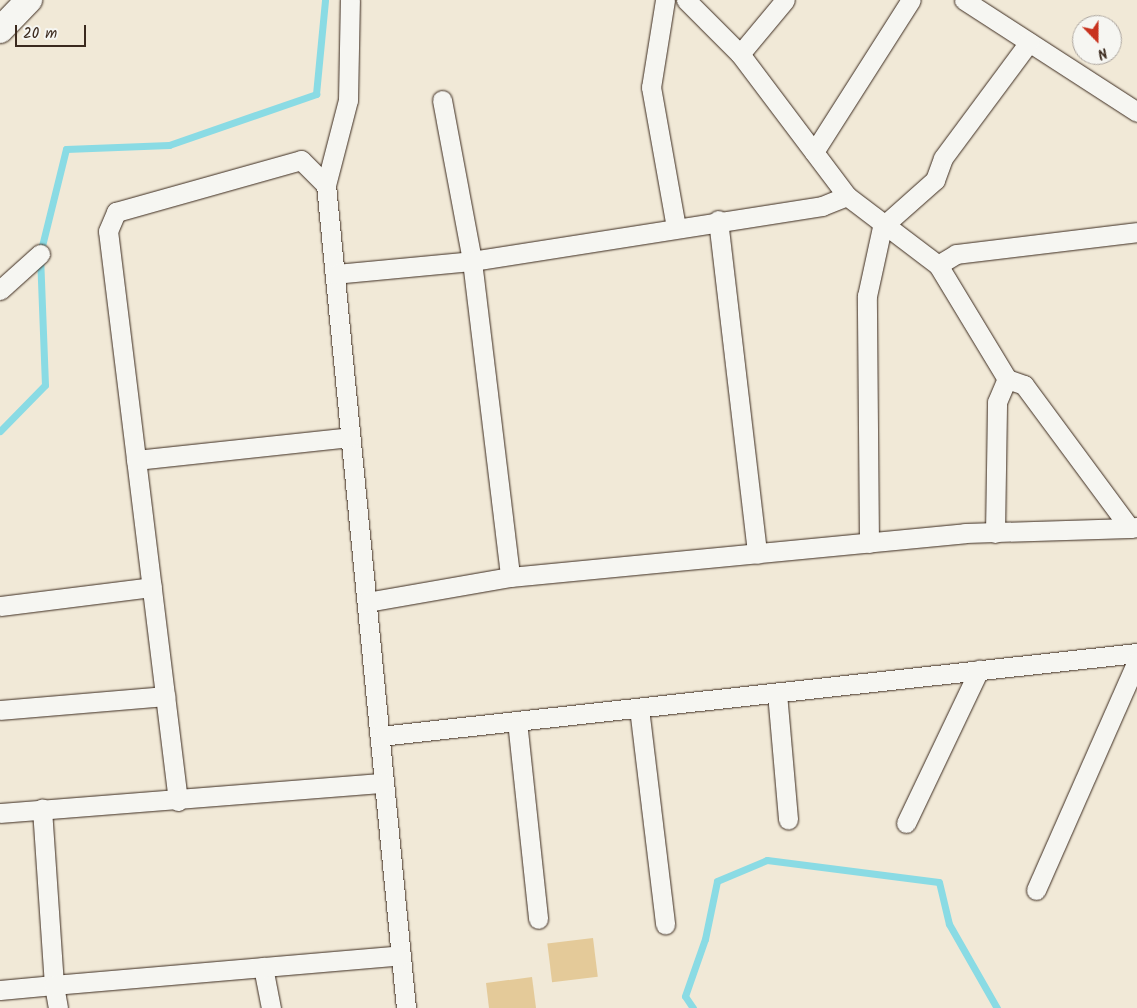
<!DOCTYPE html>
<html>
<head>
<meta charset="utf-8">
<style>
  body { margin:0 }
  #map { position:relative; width:1137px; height:1008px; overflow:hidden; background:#f1e9d7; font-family:Kalam,sans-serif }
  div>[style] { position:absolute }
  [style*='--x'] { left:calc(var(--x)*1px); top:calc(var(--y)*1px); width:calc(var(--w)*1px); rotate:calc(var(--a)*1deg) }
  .stream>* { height:7px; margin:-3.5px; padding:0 3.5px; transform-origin:3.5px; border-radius:3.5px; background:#8adbe4 }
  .building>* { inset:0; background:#e4ca99; transform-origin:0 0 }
  .roads { filter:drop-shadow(0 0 1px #3b2a1e) drop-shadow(0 0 1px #3b2a1e) }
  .street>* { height:19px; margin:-9.5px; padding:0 9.5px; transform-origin:9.5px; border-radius:9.5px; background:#f6f6f2 }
  .secondary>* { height:26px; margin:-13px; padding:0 13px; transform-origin:13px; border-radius:13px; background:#f6f6f2 }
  span { translate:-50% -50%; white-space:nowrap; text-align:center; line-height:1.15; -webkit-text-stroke:5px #f6f6f2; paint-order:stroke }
  .north { position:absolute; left:1072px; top:15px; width:50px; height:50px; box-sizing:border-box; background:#f6f6f2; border:1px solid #aba49d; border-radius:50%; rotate:158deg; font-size:14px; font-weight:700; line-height:20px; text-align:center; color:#3b2a1e }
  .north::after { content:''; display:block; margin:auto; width:18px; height:22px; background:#c8321e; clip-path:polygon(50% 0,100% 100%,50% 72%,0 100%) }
  .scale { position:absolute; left:15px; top:25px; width:71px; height:22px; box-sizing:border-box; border:2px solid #3b2a1e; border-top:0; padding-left:6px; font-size:15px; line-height:18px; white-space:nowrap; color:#3b2a1e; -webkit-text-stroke:4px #f6f6f2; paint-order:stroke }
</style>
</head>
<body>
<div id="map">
  <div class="stream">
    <i style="--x:0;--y:431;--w:64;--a:-45.6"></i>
    <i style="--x:45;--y:385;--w:131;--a:-92.2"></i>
    <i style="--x:40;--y:254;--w:108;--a:-76.1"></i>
    <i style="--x:66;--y:149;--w:103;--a:-2.2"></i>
    <i style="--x:169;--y:145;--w:156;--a:-19.1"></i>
    <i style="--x:316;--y:94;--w:94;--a:-84.5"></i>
    <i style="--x:693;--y:1008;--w:14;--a:-124"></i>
    <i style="--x:685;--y:996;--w:60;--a:-70.7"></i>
    <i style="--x:705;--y:939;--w:59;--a:-78.3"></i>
    <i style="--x:717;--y:881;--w:54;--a:-22.8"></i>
    <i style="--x:767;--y:860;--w:173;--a:7.3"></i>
    <i style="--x:939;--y:882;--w:43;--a:76.6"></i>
    <i style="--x:949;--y:924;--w:97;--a:60.3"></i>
  </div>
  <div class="building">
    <i style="left:593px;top:938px;width:39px;height:46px;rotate:83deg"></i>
    <i style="clip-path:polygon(532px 977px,536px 1008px,489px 1008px,486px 983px)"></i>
  </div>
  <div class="roads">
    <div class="street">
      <i style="--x:665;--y:0;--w:88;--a:99.1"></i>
      <i style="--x:651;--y:87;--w:142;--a:79.9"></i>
      <i style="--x:686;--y:0;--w:76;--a:45"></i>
      <i style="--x:740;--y:54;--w:178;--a:53"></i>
      <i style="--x:847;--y:196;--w:114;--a:37.2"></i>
      <i style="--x:938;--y:265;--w:133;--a:58.8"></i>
      <i style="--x:1007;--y:379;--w:18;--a:19"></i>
      <i style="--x:1024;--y:385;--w:178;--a:53.5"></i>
      <i style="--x:1130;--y:528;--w:7;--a:-8"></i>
      <i style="--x:964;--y:0;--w:206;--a:32.9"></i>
      <i style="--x:740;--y:54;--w:70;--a:-50.2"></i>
      <i style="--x:442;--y:100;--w:164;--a:79.4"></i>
      <i style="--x:472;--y:261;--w:318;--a:83.1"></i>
      <i style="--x:814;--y:152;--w:180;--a:-57.5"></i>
      <i style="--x:326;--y:185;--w:827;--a:84.45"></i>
      <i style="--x:718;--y:220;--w:336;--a:83.3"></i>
      <i style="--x:938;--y:265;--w:21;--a:-31"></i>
      <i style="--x:956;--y:254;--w:182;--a:-6.9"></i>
      <i style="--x:335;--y:274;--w:138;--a:-5.4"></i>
      <i style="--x:472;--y:261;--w:354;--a:-8.9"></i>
      <i style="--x:822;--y:206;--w:27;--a:-22"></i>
      <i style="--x:0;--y:290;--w:54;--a:-42"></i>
      <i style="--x:136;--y:460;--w:215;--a:-6.1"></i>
      <i style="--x:995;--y:533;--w:131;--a:-89.1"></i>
      <i style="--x:997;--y:402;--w:25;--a:-67"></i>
      <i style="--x:869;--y:543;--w:247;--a:-90.5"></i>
      <i style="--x:867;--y:296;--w:71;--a:-77.7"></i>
      <i style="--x:882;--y:227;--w:71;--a:-41.6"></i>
      <i style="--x:935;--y:180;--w:23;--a:-70"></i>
      <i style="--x:943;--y:158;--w:144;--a:-53.4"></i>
      <i style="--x:367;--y:602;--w:145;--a:-9.9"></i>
      <i style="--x:510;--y:577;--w:457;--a:-5.5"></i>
      <i style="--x:965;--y:533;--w:165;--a:-1.7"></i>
      <i style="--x:0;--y:606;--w:153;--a:-7.1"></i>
      <i style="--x:777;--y:693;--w:127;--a:85"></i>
      <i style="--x:639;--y:708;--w:218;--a:83.1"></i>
      <i style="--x:0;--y:710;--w:166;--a:-4.8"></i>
      <i style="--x:517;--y:721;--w:199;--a:83.9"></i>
      <i style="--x:380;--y:736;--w:762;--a:-6.26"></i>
      <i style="--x:178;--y:801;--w:574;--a:-97"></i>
      <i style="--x:108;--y:231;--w:21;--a:-67"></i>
      <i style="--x:116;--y:212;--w:192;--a:-15.7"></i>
      <i style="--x:301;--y:160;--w:35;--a:45"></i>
      <i style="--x:326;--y:185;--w:88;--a:-75.5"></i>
      <i style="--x:348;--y:100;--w:100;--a:-88.9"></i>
      <i style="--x:0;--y:813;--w:385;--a:-4.5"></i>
      <i style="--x:906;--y:823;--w:170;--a:-64.5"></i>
      <i style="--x:1036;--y:890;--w:250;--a:-66.2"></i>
      <i style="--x:263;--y:967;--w:42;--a:79"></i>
      <i style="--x:0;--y:990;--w:54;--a:-5.3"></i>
      <i style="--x:54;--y:985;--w:177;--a:-93.9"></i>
      <i style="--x:58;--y:1008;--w:23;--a:-100"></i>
      <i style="--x:54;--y:985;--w:348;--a:-4.9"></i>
    </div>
    <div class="secondary">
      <i style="--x:0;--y:30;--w:42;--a:-46"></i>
    </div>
  </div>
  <div class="north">N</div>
  <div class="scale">20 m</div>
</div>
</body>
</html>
